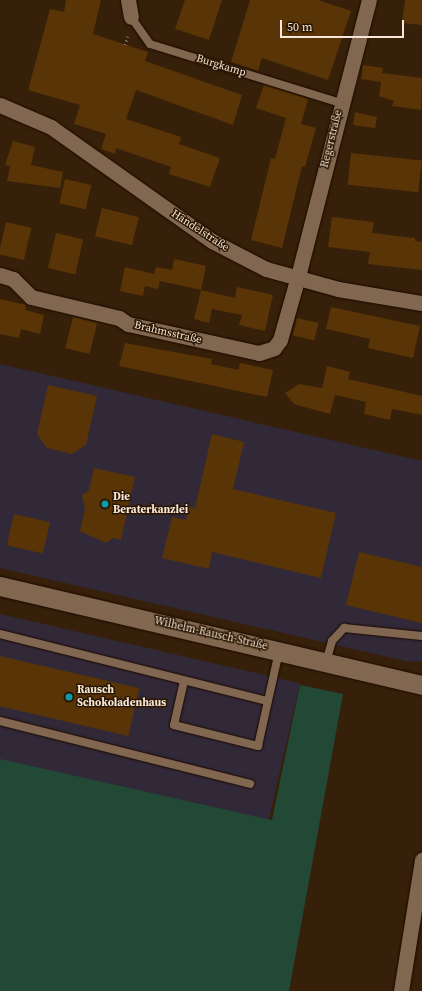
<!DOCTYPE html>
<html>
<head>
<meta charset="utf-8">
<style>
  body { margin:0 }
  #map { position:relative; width:422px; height:991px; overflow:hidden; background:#362009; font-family:"Source Serif 4",serif }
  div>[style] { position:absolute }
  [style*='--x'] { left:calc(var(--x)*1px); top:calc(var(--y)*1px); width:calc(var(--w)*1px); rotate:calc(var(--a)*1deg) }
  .commercial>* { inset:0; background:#322938; transform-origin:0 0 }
  .green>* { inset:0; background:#224836 }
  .building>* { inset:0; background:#593406; transform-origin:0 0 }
  .path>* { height:2.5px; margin-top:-1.25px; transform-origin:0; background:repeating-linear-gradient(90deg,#7d6a57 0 1px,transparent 0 4px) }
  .roads { filter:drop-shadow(0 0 1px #1c0900) drop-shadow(0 0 1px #1c0900) }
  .service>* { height:8px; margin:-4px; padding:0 4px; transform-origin:4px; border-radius:4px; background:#81674f }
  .minor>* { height:15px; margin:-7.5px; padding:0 7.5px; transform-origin:7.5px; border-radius:7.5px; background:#81674f }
  .tertiary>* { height:19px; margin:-9.5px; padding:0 9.5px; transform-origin:9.5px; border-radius:9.5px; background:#81674f }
  .dots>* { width:11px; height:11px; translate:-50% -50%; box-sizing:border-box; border:2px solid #2b1701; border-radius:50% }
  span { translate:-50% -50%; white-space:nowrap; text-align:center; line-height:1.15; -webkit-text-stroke:3px #2b1701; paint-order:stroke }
  .street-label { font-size:11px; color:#f6e7da }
  .poi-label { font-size:11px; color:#f6e7da; font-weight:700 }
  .left { translate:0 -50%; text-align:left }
  .scale { position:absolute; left:280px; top:20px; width:124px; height:18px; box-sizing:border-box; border:2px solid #f6e7da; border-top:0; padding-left:5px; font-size:12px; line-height:14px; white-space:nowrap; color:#f6e7da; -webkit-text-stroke:3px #2b1701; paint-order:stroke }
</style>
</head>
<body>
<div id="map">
  <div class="commercial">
    <i style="clip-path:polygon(0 364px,422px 461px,422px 661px,410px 662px,0 568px)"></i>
    <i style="left:0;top:614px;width:308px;height:145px;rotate:13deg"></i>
  </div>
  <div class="green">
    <i style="clip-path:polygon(300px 685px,343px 694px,289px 991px,0 991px,0 759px,272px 820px)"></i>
  </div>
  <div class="building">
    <i style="clip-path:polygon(66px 0,101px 0,93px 34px,148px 52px,145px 61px,242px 95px,233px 125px,136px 90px,126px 119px,181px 137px,179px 144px,220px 158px,210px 187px,169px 174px,171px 167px,116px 148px,115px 154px,101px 149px,106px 134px,74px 124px,80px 105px,28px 90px,50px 9px,64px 12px)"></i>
    <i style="clip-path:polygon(185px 0,222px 0,209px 40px,175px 29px)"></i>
    <i style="clip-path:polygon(250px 0,318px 0,351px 11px,328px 80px,262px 58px,258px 71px,231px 62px)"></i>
    <i style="clip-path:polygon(405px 0,422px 0,422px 25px,402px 23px)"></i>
    <i style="clip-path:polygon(363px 65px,383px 68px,382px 73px,422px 78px,421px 110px,392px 106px,394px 101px,379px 96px,381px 82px,361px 79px)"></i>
    <i style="clip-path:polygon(264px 85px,308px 99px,301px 124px,316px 128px,305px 167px,302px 166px,282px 248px,251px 240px,271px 158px,275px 159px,286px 118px,256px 108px)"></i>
    <i style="clip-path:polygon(355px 112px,377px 117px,375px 128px,353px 125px)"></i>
    <i style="clip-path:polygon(13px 141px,35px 147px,31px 165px,63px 172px,60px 188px,7px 181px,10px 166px,5px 165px)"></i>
    <i style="left:351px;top:153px;width:71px;height:32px;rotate:6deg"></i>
    <i style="left:65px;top:179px;width:27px;height:25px;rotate:13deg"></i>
    <i style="left:102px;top:208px;width:38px;height:29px;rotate:14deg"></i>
    <i style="clip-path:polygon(332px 217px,374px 222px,372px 233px,415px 238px,415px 241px,422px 242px,422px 270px,368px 264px,370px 252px,328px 247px)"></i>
    <i style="left:6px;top:222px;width:26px;height:33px;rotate:13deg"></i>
    <i style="left:56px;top:233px;width:28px;height:36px;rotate:13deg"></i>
    <i style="clip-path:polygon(174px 259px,206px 266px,201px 290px,160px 281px,158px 289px,145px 286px,143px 296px,120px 291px,125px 267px,154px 274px,156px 267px,172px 270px)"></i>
    <i style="clip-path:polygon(237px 287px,273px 295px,265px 331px,239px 325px,242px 315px,212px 309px,209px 323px,194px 319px,201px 290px,235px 298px)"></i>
    <i style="clip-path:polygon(0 299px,26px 305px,25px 310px,44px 315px,40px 334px,21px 329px,19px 338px,0 334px)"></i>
    <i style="clip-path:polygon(331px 307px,420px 326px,413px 358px,368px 348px,370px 339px,326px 329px)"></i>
    <i style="left:73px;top:317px;width:25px;height:32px;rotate:14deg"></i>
    <i style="left:297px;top:318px;width:22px;height:18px;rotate:13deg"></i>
    <i style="clip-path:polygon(125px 343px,212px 359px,211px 364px,238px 370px,240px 363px,273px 370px,267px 397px,119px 366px)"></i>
    <i style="clip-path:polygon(327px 366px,350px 372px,348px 379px,422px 396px,422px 415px,392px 409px,390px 420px,364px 414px,366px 402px,335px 395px,330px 414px,294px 404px,285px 393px,299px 384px,322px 388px)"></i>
    <i style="clip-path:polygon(48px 385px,97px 396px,86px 445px,72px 454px,47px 448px,37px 434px)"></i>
    <i style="clip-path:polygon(212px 434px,244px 442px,233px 489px,336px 513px,321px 578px,212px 552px,209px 569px,162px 558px,172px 517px,186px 520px,189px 507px,195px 508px)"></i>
    <i style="clip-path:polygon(94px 468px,135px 477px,121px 540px,113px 538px,106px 543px,80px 531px,85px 510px,82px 495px,89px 490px)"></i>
    <i style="left:14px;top:514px;width:37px;height:32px;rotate:13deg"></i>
    <i style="clip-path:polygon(359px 552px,422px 567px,422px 623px,346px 605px)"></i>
    <i style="left:0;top:656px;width:143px;height:49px;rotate:13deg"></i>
  </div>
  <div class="path">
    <i style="--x:125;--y:45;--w:11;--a:-75"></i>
  </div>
  <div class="roads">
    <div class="service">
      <i style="--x:131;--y:17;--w:33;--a:55"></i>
      <i style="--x:150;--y:44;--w:200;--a:17.2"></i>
      <i style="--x:0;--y:634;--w:275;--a:14.1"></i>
      <i style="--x:326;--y:662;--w:22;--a:-74"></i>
      <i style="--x:332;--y:641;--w:18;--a:-47"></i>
      <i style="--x:344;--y:628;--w:78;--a:5.9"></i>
      <i style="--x:184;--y:681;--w:45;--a:102.8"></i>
      <i style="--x:174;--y:725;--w:87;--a:14"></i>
      <i style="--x:258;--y:746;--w:97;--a:-77.5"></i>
      <i style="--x:0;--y:721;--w:258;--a:14.1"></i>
    </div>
    <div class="minor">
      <i style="--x:128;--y:0;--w:17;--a:80"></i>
      <i style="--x:0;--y:105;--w:56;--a:23.3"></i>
      <i style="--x:51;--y:127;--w:197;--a:35.3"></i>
      <i style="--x:212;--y:241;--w:61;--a:27.4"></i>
      <i style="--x:266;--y:269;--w:75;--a:15.5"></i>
      <i style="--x:338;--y:289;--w:85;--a:9.5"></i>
      <i style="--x:0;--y:275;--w:14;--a:17"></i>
      <i style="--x:13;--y:279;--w:25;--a:45"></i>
      <i style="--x:31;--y:297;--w:90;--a:13.4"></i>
      <i style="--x:119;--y:318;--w:11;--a:34"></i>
      <i style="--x:128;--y:324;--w:134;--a:12.5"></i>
      <i style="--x:259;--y:353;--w:16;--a:-18"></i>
      <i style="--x:274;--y:348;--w:10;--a:-53"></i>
      <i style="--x:280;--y:340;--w:62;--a:-74.2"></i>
      <i style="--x:297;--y:280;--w:289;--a:-75.6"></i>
      <i style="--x:401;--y:991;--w:133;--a:-80.9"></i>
    </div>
    <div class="tertiary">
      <i style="--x:0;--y:586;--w:433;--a:13.2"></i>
    </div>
  </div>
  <div class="dots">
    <i style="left:105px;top:504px;background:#0f9aa8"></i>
    <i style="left:69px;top:697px;background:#0f9aa8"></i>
  </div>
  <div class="street-label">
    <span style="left:221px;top:66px;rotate:17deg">Burgkamp</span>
    <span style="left:332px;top:139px;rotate:-76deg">Regerstraße</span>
    <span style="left:200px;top:231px;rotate:33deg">Händelstraße</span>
    <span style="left:168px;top:333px;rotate:13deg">Brahmsstraße</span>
    <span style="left:211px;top:634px;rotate:13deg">Wilhelm-Rausch-Straße</span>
  </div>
  <div class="poi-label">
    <span class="left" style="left:113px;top:504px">Die<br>Beraterkanzlei</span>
    <span class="left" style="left:77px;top:697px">Rausch<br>Schokoladenhaus</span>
  </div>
  <div class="scale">50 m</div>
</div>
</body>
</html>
